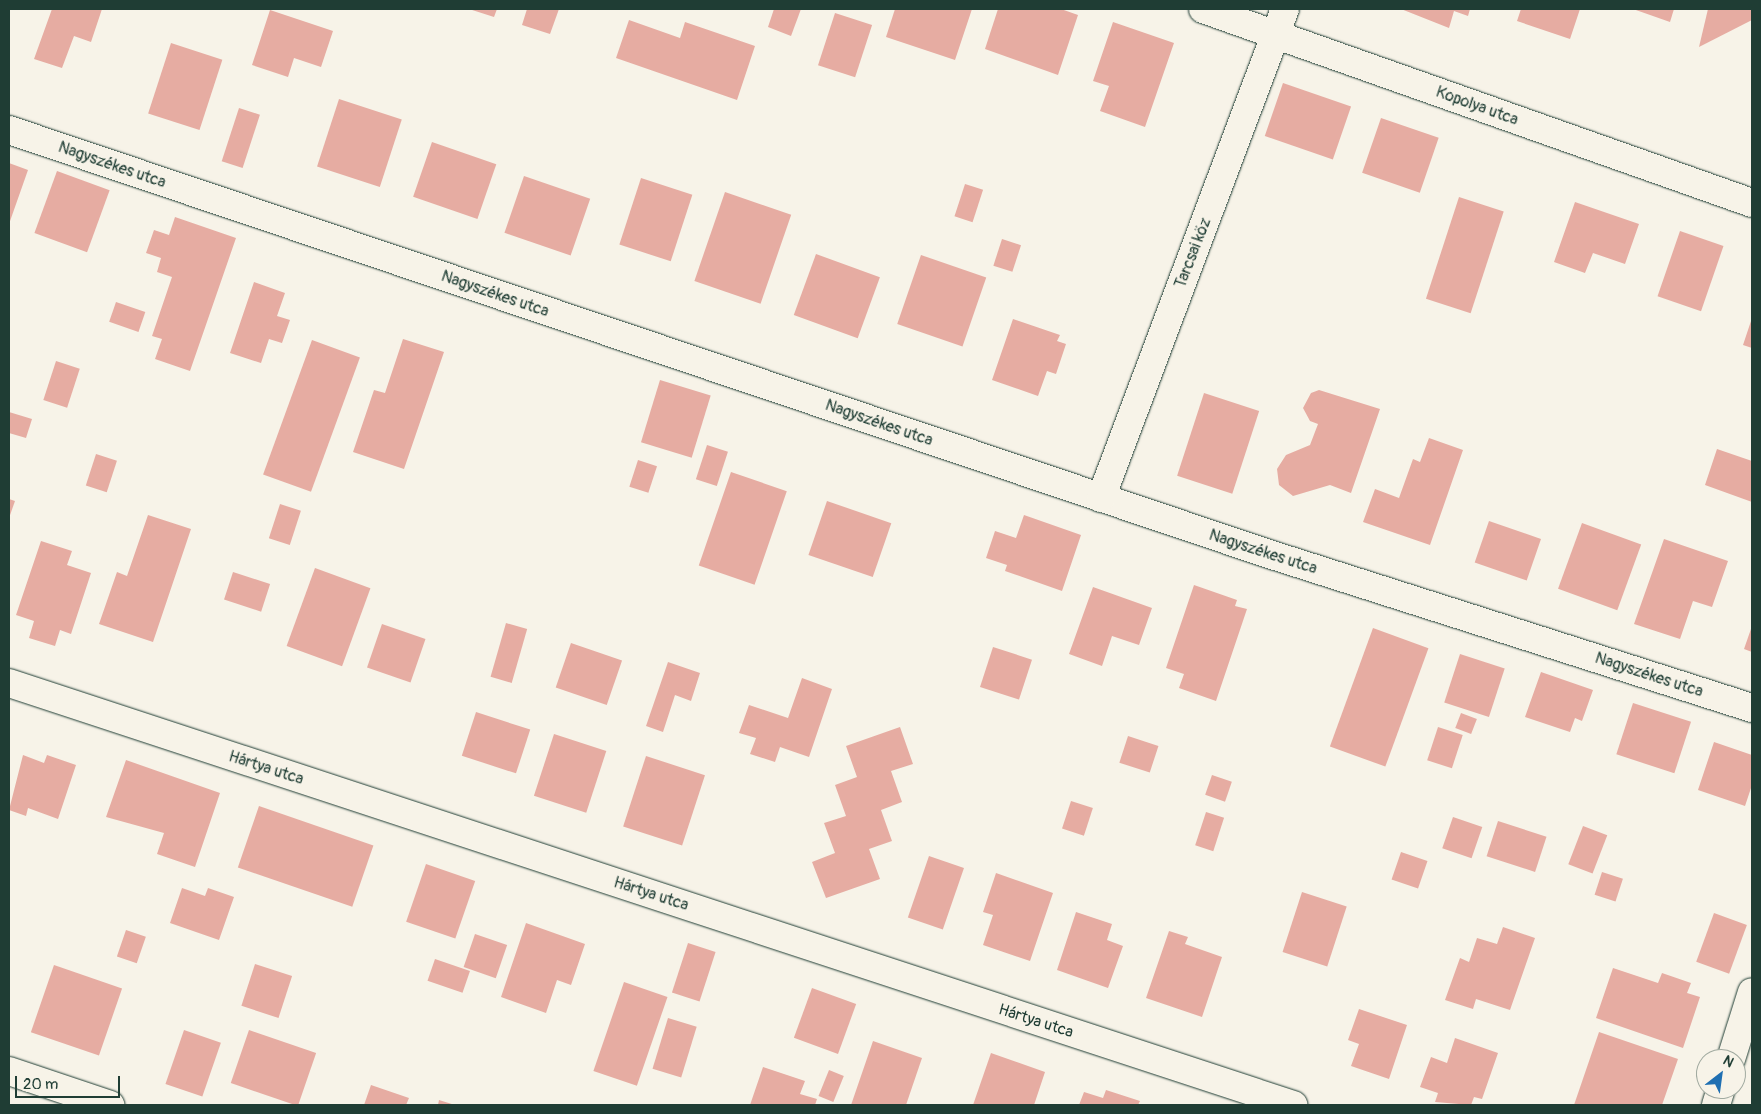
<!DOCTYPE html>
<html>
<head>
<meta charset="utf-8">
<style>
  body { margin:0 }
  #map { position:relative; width:1761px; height:1114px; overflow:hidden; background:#f7f3e8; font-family:Pangolin,sans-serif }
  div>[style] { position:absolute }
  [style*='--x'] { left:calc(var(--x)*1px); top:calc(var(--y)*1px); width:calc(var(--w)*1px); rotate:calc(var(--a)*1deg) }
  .building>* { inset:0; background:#e6aca2; transform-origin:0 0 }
  .roads { filter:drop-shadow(0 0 1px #1f3d34) drop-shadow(0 0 1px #1f3d34) }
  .minor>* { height:28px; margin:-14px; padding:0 14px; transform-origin:14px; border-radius:14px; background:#f7f3e8 }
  span { translate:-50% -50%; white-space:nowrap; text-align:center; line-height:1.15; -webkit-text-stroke:4.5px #f7f3e8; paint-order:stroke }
  .street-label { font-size:16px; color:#1f3d34 }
  .frame { position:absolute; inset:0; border:10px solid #1f3d34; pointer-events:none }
  .north { position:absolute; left:1696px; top:1049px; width:50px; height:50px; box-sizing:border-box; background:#f7f3e8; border:1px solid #a1aaa0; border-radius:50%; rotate:30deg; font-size:14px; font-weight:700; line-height:20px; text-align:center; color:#1f3d34 }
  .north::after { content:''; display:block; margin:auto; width:18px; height:22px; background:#1f6fb2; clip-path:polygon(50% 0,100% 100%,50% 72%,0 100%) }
  .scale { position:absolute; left:15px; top:1076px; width:105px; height:22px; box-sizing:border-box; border:2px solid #1f3d34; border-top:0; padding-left:6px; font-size:15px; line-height:18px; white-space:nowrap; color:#1f3d34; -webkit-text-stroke:4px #f7f3e8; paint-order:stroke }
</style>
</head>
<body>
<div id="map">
  <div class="building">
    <i style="clip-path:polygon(52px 9px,102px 9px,91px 42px,74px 36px,62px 68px,34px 59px)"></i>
    <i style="clip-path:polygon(469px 9px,497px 9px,494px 17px)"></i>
    <i style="clip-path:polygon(527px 9px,559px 9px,550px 34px,522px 25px)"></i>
    <i style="clip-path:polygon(774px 9px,801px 9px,791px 36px,768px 27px)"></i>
    <i style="clip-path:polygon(895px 9px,972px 9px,955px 60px,886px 37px)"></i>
    <i style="clip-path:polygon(998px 9px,1061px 9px,1078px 15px,1058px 75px,985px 49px)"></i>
    <i style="clip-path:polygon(1401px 9px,1470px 9px,1468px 16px,1454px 11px,1449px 28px)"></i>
    <i style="clip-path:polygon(1521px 9px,1580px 9px,1570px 39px,1517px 21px)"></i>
    <i style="clip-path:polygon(1633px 9px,1674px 9px,1670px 22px)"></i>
    <i style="clip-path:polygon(1708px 9px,1752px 9px,1752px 20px,1699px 47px)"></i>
    <i style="clip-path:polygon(270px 10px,333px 31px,321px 67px,294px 58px,288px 77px,252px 65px)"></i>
    <i style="left:835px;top:13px;width:39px;height:55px;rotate:18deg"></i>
    <i style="clip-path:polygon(629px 20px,680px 38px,685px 22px,755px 46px,737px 100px,616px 58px)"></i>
    <i style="clip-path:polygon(1113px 22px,1174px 43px,1145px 127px,1100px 111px,1109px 86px,1093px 81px)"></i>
    <i style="left:171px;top:43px;width:54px;height:74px;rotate:18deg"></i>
    <i style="left:1283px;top:83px;width:72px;height:56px;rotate:19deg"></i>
    <i style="left:339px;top:99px;width:66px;height:71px;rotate:18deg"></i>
    <i style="left:239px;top:108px;width:22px;height:56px;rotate:18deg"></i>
    <i style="left:1381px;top:118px;width:61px;height:58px;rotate:19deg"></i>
    <i style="left:432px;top:142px;width:68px;height:58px;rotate:19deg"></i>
    <i style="clip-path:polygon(9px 163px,28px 170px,9px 224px)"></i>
    <i style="left:57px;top:171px;width:56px;height:66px;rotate:20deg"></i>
    <i style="left:524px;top:176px;width:70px;height:60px;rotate:19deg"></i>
    <i style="left:641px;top:178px;width:54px;height:70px;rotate:18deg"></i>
    <i style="left:965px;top:184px;width:19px;height:34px;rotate:18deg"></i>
    <i style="left:725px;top:192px;width:70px;height:94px;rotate:19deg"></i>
    <i style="left:1459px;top:197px;width:47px;height:107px;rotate:18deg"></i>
    <i style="clip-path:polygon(1575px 202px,1639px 224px,1625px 264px,1593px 253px,1585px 273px,1554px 262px)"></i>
    <i style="clip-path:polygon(175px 217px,236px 238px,190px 371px,155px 359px,162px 339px,152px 336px,172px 277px,157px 272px,161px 258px,146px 253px,154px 230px,169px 235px)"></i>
    <i style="left:1680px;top:231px;width:46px;height:69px;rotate:19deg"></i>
    <i style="left:1002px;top:239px;width:20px;height:28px;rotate:18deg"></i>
    <i style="left:816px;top:254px;width:68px;height:65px;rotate:20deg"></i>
    <i style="left:921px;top:255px;width:69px;height:73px;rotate:19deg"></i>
    <i style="clip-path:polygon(254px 282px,285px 293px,277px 316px,290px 320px,282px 343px,269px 339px,261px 363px,230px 353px)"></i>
    <i style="left:116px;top:302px;width:31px;height:21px;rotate:19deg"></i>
    <i style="clip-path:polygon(1752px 318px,1752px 348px,1743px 345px)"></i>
    <i style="clip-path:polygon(1013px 319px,1060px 335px,1057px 341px,1066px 344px,1056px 374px,1047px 371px,1038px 396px,992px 380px)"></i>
    <i style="clip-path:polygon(403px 339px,444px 352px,404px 469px,353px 452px,374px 390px,385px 393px)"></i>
    <i style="left:312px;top:340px;width:51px;height:143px;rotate:20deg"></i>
    <i style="left:56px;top:361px;width:25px;height:41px;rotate:18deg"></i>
    <i style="left:660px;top:380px;width:53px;height:65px;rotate:17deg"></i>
    <i style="clip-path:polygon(1319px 390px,1380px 409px,1351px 493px,1330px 485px,1293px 496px,1279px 485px,1277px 469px,1286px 455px,1310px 445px,1318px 424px,1310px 421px,1303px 408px,1311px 393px)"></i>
    <i style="left:1204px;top:393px;width:58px;height:87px;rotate:18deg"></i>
    <i style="clip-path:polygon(9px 412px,32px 419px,26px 438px,9px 433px)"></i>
    <i style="clip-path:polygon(1429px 438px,1463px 450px,1430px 545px,1363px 522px,1375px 489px,1399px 498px,1413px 459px,1420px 462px)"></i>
    <i style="left:707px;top:445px;width:22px;height:36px;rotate:18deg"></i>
    <i style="clip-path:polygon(1717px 449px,1752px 461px,1752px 502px,1705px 485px)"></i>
    <i style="left:96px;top:454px;width:22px;height:33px;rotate:18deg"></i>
    <i style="left:638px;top:460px;width:20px;height:28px;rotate:18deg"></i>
    <i style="left:731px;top:472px;width:59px;height:99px;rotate:19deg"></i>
    <i style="clip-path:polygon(9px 499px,15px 501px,9px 518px)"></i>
    <i style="left:827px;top:501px;width:68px;height:57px;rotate:19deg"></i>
    <i style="left:280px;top:504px;width:22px;height:36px;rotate:18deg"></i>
    <i style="clip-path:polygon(148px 515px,191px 529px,153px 642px,99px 624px,117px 572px,127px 576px)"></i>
    <i style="clip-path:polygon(1024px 515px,1081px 535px,1062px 591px,1005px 571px,1007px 565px,986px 558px,995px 531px,1016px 538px)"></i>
    <i style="left:1489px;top:521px;width:55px;height:44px;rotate:19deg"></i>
    <i style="left:1582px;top:523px;width:63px;height:70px;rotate:20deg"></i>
    <i style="clip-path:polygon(1664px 539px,1728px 561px,1712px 607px,1693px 601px,1680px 639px,1634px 624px)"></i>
    <i style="clip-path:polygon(41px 541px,72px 551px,67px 565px,91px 573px,71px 634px,60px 630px,55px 646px,29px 638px,34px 621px,16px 615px)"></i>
    <i style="left:315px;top:568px;width:59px;height:83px;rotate:20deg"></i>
    <i style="left:233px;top:572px;width:39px;height:29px;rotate:18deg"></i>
    <i style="clip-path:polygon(1194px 585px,1237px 600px,1235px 606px,1247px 609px,1216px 701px,1179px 688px,1184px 674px,1166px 668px)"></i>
    <i style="clip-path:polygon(1093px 587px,1152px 608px,1139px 645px,1112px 636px,1102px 666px,1069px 654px)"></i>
    <i style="left:506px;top:623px;width:22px;height:56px;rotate:16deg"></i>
    <i style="left:382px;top:624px;width:46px;height:46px;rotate:19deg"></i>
    <i style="clip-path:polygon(1752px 626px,1752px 652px,1744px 649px)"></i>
    <i style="left:1373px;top:628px;width:59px;height:126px;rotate:20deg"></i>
    <i style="left:571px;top:643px;width:54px;height:47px;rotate:19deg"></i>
    <i style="left:993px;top:647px;width:41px;height:42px;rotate:18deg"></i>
    <i style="left:1460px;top:654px;width:47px;height:51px;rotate:18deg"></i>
    <i style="clip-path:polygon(668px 662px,700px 673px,691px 701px,675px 695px,663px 732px,646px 726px)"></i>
    <i style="clip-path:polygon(1541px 672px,1593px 690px,1582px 721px,1575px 718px,1570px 732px,1525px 717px)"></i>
    <i style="clip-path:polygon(802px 678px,832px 689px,809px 757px,780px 747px,775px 762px,750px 754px,756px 738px,739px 733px,749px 705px,788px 718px)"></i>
    <i style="left:1633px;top:703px;width:61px;height:54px;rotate:18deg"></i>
    <i style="left:476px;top:712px;width:57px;height:46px;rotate:18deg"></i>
    <i style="left:1461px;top:713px;width:17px;height:16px;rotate:21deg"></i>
    <i style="clip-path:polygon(900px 727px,913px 764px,891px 771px,902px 802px,881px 810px,892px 841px,869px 849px,880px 879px,826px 898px,812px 862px,835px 853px,824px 823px,846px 816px,835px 785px,857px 777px,846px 746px)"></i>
    <i style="left:1438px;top:727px;width:26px;height:35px;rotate:18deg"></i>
    <i style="left:554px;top:734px;width:55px;height:65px;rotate:18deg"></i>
    <i style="left:1128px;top:736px;width:32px;height:28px;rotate:18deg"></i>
    <i style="clip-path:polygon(1714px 742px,1752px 755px,1752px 785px,1745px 806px,1698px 790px)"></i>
    <i style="clip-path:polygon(23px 755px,44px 763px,47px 755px,76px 765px,58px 819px,28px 808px,26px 816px,9px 810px)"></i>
    <i style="left:646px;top:756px;width:62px;height:74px;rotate:18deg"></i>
    <i style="clip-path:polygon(126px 760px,220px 793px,195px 867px,157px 854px,164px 833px,106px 817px)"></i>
    <i style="left:1212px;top:775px;width:21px;height:21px;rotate:19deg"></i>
    <i style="left:1071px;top:801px;width:23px;height:29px;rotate:18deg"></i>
    <i style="left:259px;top:806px;width:121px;height:65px;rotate:19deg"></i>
    <i style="left:1206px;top:812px;width:19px;height:35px;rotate:18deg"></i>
    <i style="left:1453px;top:817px;width:31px;height:33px;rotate:19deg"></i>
    <i style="left:1498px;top:821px;width:51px;height:37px;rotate:18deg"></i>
    <i style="left:1583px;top:826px;width:26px;height:41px;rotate:21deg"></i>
    <i style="left:1401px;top:852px;width:28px;height:29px;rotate:19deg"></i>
    <i style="left:929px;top:856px;width:37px;height:65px;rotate:19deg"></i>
    <i style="left:426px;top:864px;width:52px;height:61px;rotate:19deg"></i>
    <i style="left:1602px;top:872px;width:22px;height:24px;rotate:18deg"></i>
    <i style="clip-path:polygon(996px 873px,1053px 893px,1030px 961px,983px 945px,993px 915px,983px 912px)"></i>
    <i style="clip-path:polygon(182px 888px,205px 896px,208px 888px,234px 897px,219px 940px,170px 923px)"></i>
    <i style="left:1302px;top:892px;width:47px;height:63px;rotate:18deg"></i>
    <i style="clip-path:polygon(1076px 912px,1112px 924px,1107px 940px,1123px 946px,1108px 988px,1057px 970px)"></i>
    <i style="left:1714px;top:913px;width:35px;height:52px;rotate:20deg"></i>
    <i style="clip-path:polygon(526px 923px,585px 944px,571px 985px,557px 980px,546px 1013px,501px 997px)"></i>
    <i style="clip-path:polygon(1503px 927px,1535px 938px,1510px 1010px,1476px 999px,1473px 1009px,1445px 1000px,1460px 958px,1469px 962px,1477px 938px,1497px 944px)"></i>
    <i style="left:126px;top:930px;width:21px;height:28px;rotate:19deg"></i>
    <i style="clip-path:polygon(1169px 931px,1188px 937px,1185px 944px,1222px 957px,1202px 1017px,1146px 998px)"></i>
    <i style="left:475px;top:934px;width:34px;height:35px;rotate:19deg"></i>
    <i style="left:688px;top:943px;width:29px;height:52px;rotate:18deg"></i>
    <i style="left:435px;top:959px;width:37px;height:23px;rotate:19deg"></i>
    <i style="left:255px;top:964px;width:39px;height:44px;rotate:18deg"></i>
    <i style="left:54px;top:965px;width:72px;height:71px;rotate:19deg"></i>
    <i style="clip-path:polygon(1613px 968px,1658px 983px,1662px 973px,1691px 983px,1687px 993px,1700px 997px,1683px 1048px,1596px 1018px)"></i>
    <i style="left:624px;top:982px;width:46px;height:94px;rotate:19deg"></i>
    <i style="left:812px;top:988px;width:47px;height:53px;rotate:20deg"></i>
    <i style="clip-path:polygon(1359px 1009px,1407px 1025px,1389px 1079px,1351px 1066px,1359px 1044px,1348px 1040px)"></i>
    <i style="left:668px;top:1018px;width:30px;height:53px;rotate:17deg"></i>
    <i style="left:184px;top:1030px;width:39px;height:57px;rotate:19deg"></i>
    <i style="left:249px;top:1030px;width:71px;height:56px;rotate:19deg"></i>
    <i style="clip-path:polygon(1599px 1032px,1678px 1059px,1662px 1105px,1574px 1105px)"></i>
    <i style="clip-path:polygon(1455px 1038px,1498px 1053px,1482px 1099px,1474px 1097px,1471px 1105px,1435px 1102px,1438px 1093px,1420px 1087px,1431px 1057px,1447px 1063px)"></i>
    <i style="clip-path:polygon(873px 1041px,922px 1058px,906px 1105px,851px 1105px)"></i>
    <i style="clip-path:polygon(991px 1053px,1045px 1072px,1034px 1105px,973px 1105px)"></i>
    <i style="clip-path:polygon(763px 1067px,805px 1081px,800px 1094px,817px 1099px,815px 1105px,750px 1105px)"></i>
    <i style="left:829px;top:1070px;width:16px;height:28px;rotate:22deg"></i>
    <i style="clip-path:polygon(371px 1085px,409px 1098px,406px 1105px,364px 1105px)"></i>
    <i style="clip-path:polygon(1106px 1090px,1140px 1101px,1138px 1105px,1079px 1105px,1084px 1092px,1103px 1098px)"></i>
    <i style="clip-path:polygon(439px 1100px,455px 1105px,438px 1105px)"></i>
  </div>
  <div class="roads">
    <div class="minor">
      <i style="--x:1203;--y:9;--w:582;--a:19.46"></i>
      <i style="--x:9;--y:130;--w:1333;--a:18.6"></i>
      <i style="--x:1272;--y:555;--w:504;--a:17.68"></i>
      <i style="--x:1101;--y:498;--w:522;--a:-69.38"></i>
      <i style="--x:9;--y:683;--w:1352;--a:18.19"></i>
      <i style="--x:1731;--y:1059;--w:70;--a:-72.6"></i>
      <i style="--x:9;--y:1071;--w:107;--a:18.6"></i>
      <i style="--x:1716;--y:1105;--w:17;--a:-73"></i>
    </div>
  </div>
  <div class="street-label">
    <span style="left:1477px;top:106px;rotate:20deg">Kopolya utca</span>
    <span style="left:112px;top:165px;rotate:19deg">Nagyszékes utca</span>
    <span style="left:1193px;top:253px;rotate:-69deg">Tarcsai köz</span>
    <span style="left:495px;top:294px;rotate:19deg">Nagyszékes utca</span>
    <span style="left:879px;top:423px;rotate:19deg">Nagyszékes utca</span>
    <span style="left:1263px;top:552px;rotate:18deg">Nagyszékes utca</span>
    <span style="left:1649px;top:675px;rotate:18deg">Nagyszékes utca</span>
    <span style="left:266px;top:768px;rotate:18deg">Hártya utca</span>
    <span style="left:651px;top:894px;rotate:18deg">Hártya utca</span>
    <span style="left:1036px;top:1021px;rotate:18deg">Hártya utca</span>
  </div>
  <div class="frame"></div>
  <div class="north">N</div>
  <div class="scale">20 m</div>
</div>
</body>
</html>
